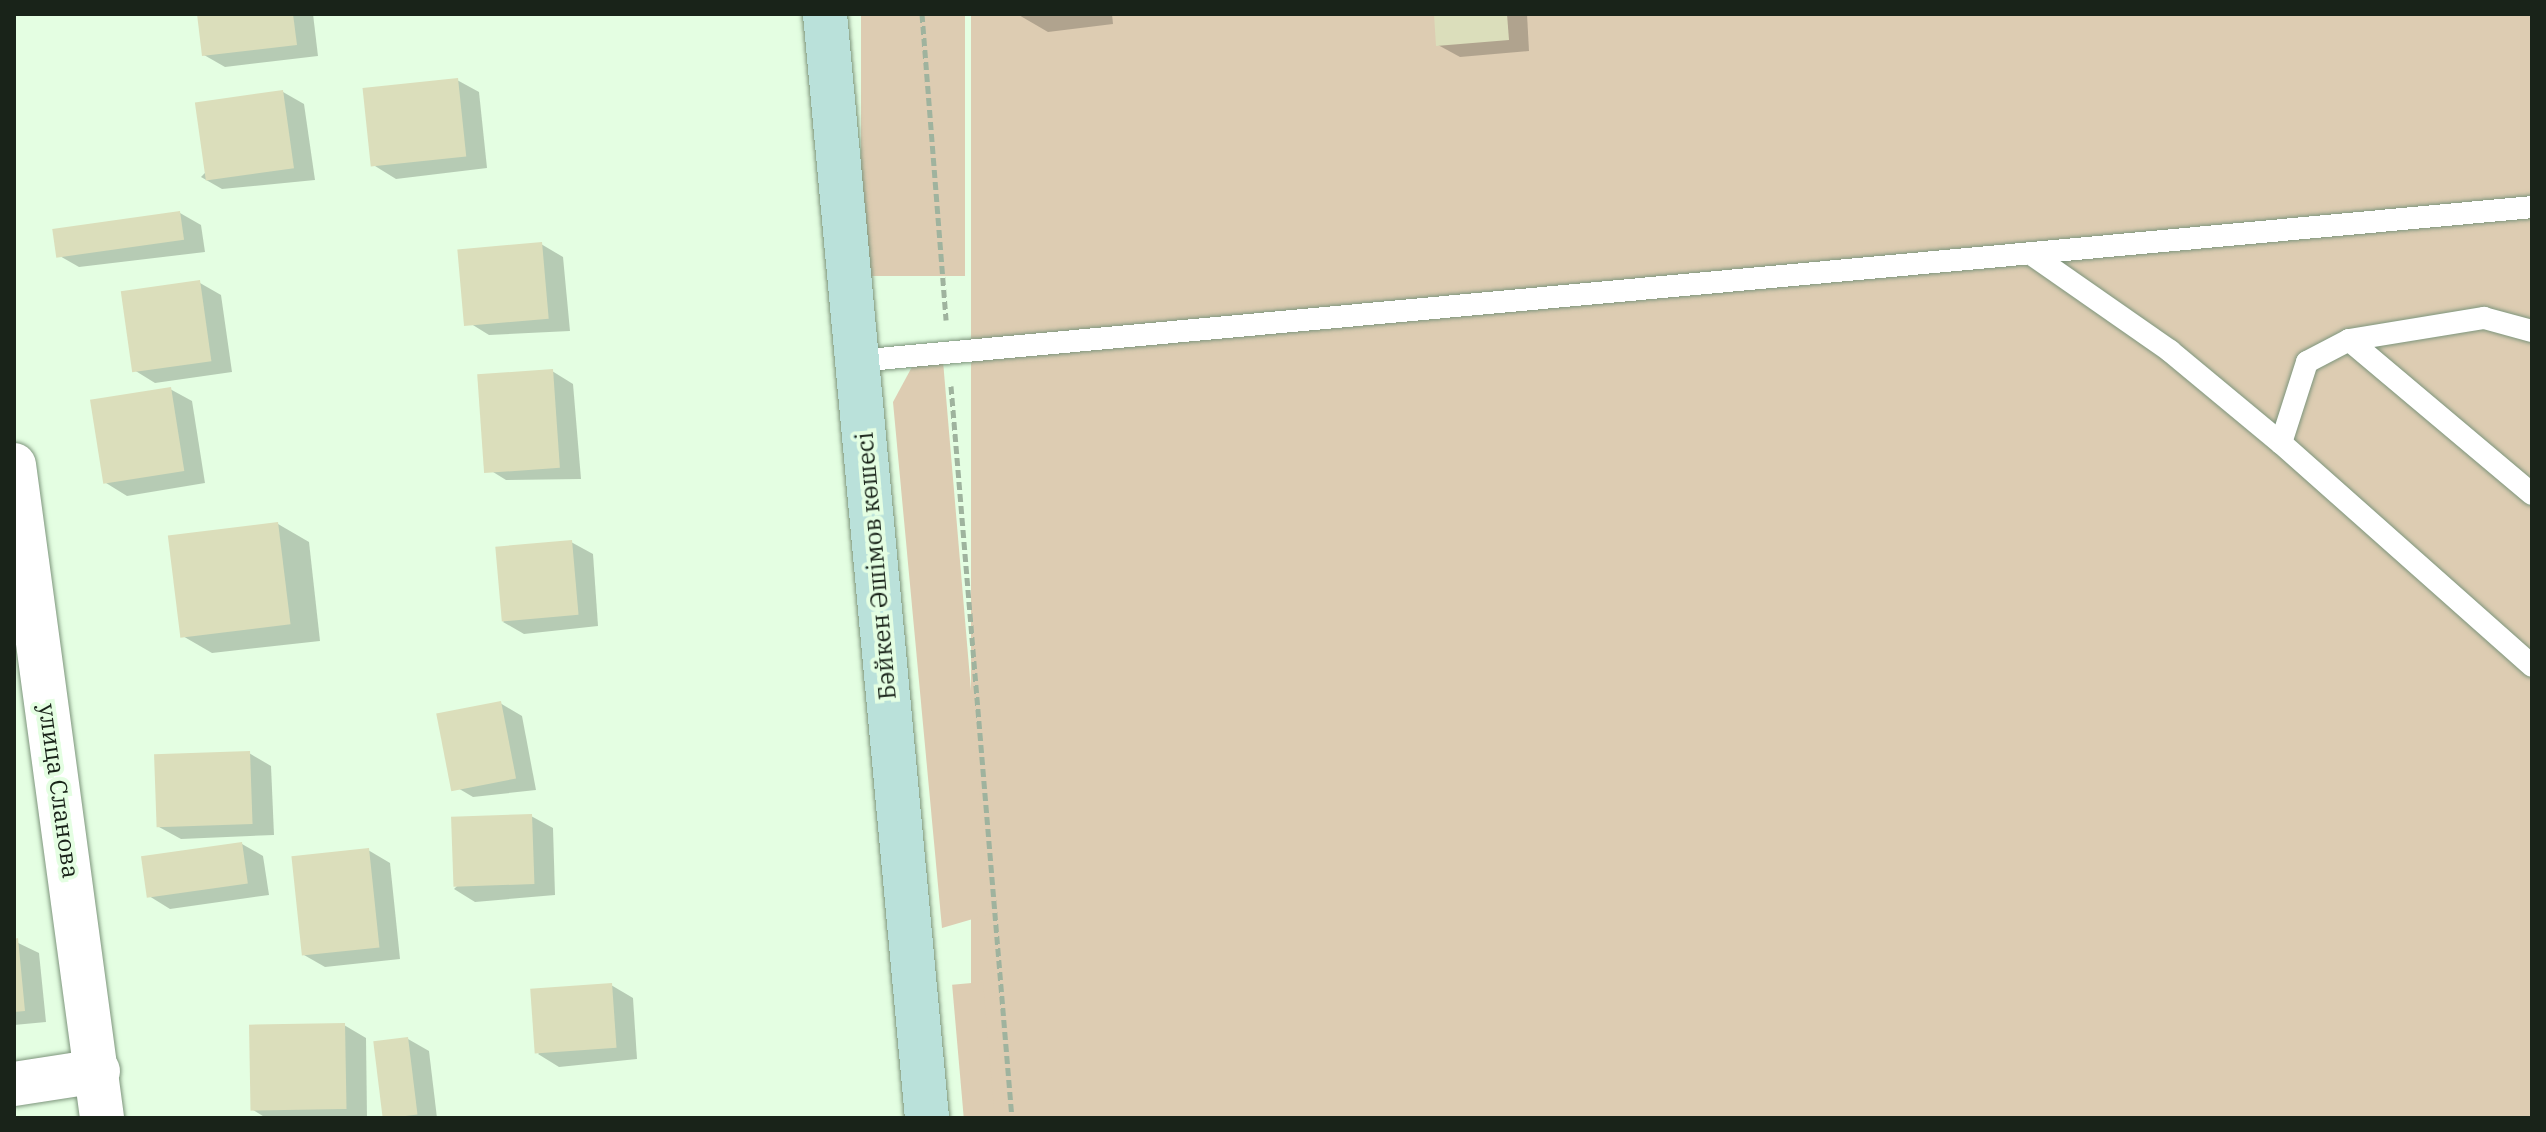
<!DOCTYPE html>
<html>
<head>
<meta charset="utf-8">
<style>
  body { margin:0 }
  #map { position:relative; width:2546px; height:1132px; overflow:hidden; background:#e4fee2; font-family:"IBM Plex Serif",serif }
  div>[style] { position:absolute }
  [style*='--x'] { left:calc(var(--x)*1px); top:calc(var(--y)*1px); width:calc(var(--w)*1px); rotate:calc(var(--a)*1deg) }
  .green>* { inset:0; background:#ddccb2; transform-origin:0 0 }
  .shadow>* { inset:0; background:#0003 }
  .building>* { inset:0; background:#dbdebb; transform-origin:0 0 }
  .path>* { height:5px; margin-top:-2.5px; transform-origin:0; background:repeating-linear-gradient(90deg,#9fb39e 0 8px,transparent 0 12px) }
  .roads { filter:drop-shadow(0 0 2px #7d957c) drop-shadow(0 0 2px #7d957c) }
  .lane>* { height:22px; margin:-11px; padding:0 11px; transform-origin:11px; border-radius:11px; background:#fff }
  .street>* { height:44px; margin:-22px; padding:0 22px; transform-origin:22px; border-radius:22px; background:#fff }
  .secondary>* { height:44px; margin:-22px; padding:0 22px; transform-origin:22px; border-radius:22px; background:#bae1da }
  span { translate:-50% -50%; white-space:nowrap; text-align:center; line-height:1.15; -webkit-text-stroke:8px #e4fee2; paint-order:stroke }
  .street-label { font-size:24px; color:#192319 }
  .frame { position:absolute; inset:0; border:16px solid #192319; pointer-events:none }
</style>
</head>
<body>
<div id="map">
  <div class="green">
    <i style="left:861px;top:14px;width:104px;height:262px"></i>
    <i style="left:971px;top:14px;width:1561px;height:1109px"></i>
    <i style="clip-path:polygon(943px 361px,990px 914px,942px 928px,893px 402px,913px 365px)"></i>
    <i style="left:983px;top:982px;width:136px;height:31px;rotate:85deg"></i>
  </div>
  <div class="shadow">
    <i style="clip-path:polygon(199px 14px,313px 14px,318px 56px,225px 67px,204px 55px)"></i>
    <i style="clip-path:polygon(1017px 14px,1112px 14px,1113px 24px,1048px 32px)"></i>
    <i style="clip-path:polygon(1436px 14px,1527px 14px,1529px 51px,1460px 57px,1438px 45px)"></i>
    <i style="clip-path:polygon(457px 80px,479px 92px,487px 168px,396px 179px,375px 166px)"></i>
    <i style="clip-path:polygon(283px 92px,304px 104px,315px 180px,222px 189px,201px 177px)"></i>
    <i style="clip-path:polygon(180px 213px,201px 225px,205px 252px,79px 267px,58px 255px)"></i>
    <i style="clip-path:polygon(541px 244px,563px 257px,570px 331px,489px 335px,468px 322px)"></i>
    <i style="clip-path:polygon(200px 283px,221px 295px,232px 372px,155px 383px,134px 370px)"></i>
    <i style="clip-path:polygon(552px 371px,573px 384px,581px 479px,506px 480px,485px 467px)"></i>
    <i style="clip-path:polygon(170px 389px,192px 401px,205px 483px,127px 496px,106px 483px)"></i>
    <i style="clip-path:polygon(278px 524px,309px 542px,320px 641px,212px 653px,181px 635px)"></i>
    <i style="clip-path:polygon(571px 542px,593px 554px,598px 626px,524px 634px,503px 622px)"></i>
    <i style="clip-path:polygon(500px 703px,522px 716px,536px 790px,473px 797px,451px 784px)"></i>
    <i style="clip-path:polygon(249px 753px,271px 766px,274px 835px,181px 839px,159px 827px)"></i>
    <i style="clip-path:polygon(531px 816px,553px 828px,555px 895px,475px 902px,454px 889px)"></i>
    <i style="clip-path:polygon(242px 844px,263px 856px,269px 895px,170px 909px,149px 896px)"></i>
    <i style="clip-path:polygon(368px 850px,390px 863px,400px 959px,325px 967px,304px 955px)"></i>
    <i style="clip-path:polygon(14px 941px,39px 953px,46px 1022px,14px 1025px)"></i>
    <i style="clip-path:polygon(611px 985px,633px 998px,637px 1059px,559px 1067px,538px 1054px)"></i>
    <i style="clip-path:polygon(344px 1025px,366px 1038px,367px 1118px,266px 1118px,253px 1110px)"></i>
    <i style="clip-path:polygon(408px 1039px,429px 1051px,437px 1118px,384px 1117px)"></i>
  </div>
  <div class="building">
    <i style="clip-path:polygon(197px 14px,293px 14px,297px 45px,202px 56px)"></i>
    <i style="clip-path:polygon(1434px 14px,1507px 14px,1509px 40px,1436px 46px)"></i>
    <i style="left:458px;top:78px;width:79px;height:96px;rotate:84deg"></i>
    <i style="left:283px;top:90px;width:79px;height:89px;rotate:82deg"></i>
    <i style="left:180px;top:211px;width:29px;height:129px;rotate:82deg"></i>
    <i style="left:542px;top:242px;width:77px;height:85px;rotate:85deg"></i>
    <i style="left:200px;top:280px;width:82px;height:80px;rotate:82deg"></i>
    <i style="left:553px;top:369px;width:99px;height:76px;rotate:86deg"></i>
    <i style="left:171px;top:387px;width:85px;height:82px;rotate:81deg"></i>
    <i style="left:278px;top:522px;width:103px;height:111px;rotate:83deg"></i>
    <i style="left:572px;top:540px;width:75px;height:77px;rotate:85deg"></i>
    <i style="left:501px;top:701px;width:79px;height:66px;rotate:79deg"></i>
    <i style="left:250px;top:751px;width:73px;height:96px;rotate:88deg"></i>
    <i style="left:532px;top:814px;width:70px;height:81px;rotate:88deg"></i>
    <i style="left:242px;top:842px;width:42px;height:102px;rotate:82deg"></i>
    <i style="left:369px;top:848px;width:100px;height:78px;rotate:84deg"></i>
    <i style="clip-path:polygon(18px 938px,25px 1011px,14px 1012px,14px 939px)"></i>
    <i style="left:612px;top:983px;width:65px;height:82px;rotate:86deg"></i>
    <i style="left:345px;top:1023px;width:86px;height:96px;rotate:89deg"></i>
    <i style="left:408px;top:1037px;width:78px;height:35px;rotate:83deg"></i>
  </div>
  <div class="path">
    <i style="--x:922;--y:14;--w:307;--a:85.5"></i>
    <i style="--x:951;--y:386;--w:735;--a:85.24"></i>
  </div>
  <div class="roads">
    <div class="lane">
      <i style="--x:2034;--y:256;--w:166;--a:34.9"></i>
      <i style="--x:2170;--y:351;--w:144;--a:39.7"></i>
      <i style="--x:2281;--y:443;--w:336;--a:41.6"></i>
      <i style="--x:2349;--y:340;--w:239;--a:40.1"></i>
      <i style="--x:857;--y:361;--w:1682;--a:-5.25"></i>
      <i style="--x:2281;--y:443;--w:85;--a:-72.2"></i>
      <i style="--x:2307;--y:362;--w:47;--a:-27.6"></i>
      <i style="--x:2349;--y:340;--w:137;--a:-9.3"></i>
      <i style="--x:2484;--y:318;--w:50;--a:15.2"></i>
    </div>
    <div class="street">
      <i style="--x:14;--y:465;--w:659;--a:82.32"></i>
      <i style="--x:14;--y:1084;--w:85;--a:-8.8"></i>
    </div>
    <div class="secondary">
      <i style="--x:825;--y:14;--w:1109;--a:84.72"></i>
    </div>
  </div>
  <div class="street-label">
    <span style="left:876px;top:566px;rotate:-95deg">Бәйкен Әшімов көшесі</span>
    <span style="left:59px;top:791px;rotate:82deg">улица Сланова</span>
  </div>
  <div class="frame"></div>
</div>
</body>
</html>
